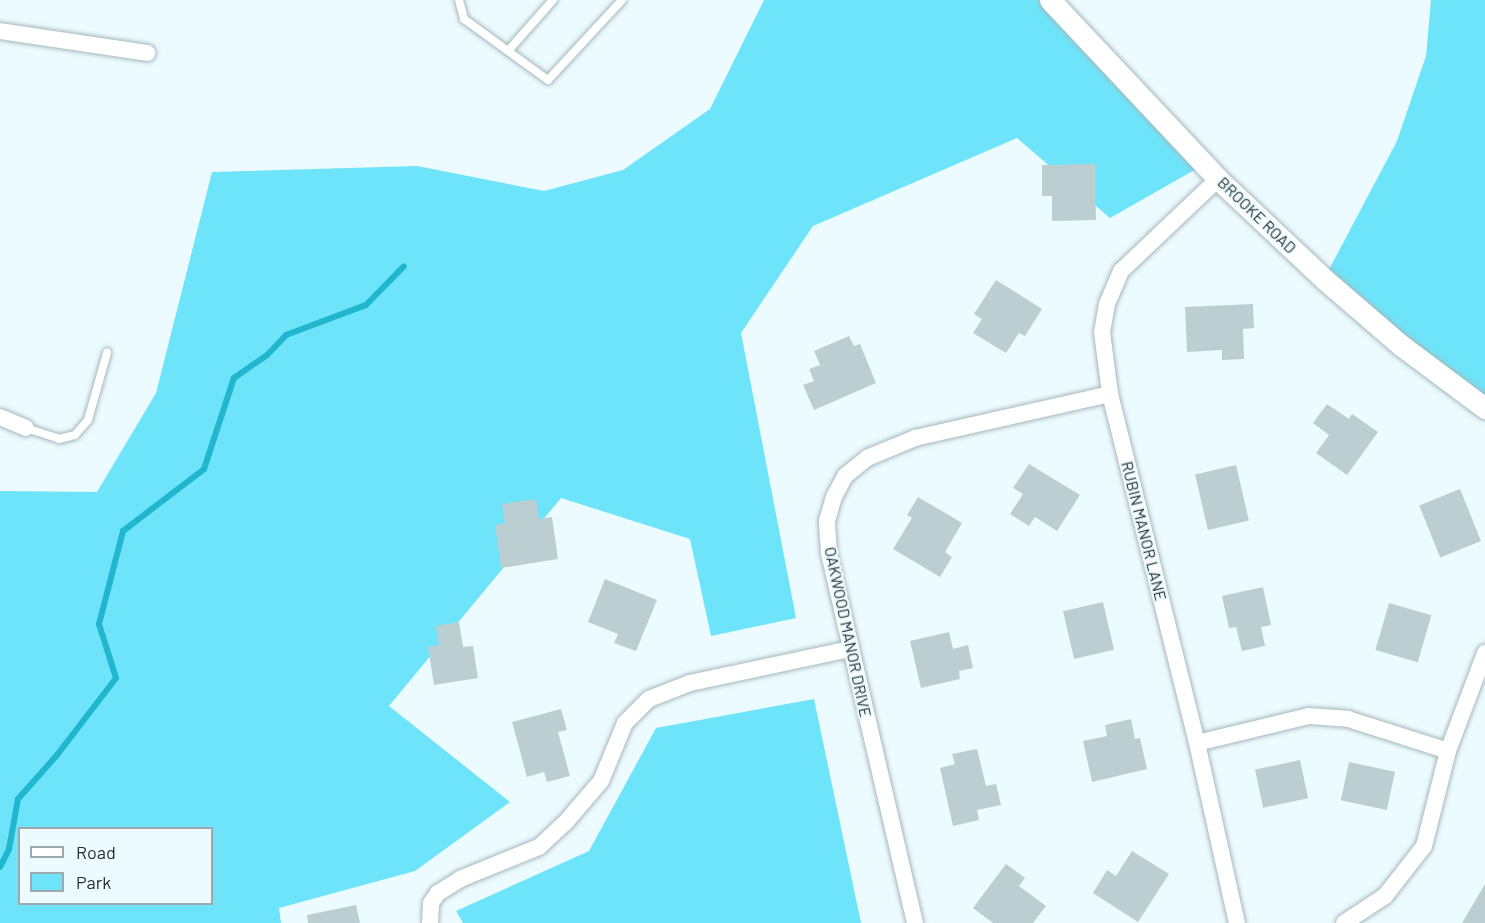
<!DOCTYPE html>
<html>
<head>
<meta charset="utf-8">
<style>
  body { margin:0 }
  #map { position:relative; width:1485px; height:923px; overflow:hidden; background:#ecfbff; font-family:Barlow,sans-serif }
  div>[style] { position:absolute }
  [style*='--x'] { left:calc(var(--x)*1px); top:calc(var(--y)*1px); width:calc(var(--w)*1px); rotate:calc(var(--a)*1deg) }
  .green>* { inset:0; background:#6ee4fa }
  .stream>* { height:6px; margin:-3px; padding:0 3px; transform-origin:3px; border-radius:3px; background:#20b6cd }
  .building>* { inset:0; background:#bbced1; transform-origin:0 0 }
  .roads { filter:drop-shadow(0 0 2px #a5b8bb) drop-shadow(0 0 2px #a5b8bb) }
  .service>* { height:8px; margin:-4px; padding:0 4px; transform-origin:4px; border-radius:4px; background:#fff }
  .minor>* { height:16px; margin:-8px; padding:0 8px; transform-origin:8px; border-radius:8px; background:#fff }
  .tertiary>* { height:21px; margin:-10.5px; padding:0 10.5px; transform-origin:10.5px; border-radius:10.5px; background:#fff }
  span { translate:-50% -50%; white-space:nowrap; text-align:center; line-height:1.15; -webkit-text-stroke:4.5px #ecfbff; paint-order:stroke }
  .street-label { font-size:16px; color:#272e30 }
  .legend { position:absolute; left:18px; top:827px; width:195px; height:78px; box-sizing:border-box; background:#ecfbff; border:2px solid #9da9ac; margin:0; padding:8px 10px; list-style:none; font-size:18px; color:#272e30 }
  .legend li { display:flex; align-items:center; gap:12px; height:30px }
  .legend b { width:30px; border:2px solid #9da9ac }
</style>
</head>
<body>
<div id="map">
  <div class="green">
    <i style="clip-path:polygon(evenodd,764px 0,1050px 0,1205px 164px,1110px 218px,1017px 138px,813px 226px,741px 333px,796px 618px,711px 636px,690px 539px,561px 498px,389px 706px,510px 802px,415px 871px,279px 908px,281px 923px,0 923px,0 491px,97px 492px,156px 393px,212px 172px,417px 166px,544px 191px,623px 170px,710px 109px,764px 0,20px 828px,212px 828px,212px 904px,20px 904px,20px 828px)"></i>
    <i style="clip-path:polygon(1431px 0,1485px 0,1485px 404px,1324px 279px,1397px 141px,1426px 56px)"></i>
    <i style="clip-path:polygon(814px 699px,861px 923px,463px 923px,456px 911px,589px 851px,656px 728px)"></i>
  </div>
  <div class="stream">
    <i style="--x:0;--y:867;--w:20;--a:-63"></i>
    <i style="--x:9;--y:849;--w:51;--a:-79.8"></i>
    <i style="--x:18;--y:799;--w:59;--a:-48.4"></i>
    <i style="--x:57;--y:755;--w:97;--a:-52.5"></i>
    <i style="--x:116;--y:678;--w:57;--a:-107.5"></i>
    <i style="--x:99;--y:624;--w:96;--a:-75.5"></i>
    <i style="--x:123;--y:531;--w:102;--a:-37.4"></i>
    <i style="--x:204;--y:469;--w:96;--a:-71.8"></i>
    <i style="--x:234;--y:378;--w:40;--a:-34.9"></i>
    <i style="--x:267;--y:355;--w:28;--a:-46"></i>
    <i style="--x:286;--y:335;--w:85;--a:-20.6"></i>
    <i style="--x:366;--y:305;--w:54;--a:-45.7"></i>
  </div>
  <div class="building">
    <i style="clip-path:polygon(1095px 164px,1096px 220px,1052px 221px,1052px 196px,1042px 196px,1042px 165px)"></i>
    <i style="clip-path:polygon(996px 280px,1042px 309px,1025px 336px,1019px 333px,1006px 353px,973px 333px,982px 319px,974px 314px)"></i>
    <i style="clip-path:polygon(1253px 304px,1254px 328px,1243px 329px,1244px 359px,1222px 360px,1222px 350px,1187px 352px,1185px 307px)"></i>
    <i style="clip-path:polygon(849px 336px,854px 346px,860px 344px,876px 383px,814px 410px,803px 385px,814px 381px,809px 369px,820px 365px,814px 351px)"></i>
    <i style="clip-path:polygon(1327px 404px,1349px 419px,1352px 414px,1378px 432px,1347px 475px,1316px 453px,1329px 435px,1313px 423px)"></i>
    <i style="clip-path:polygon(1029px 464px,1080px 495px,1057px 531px,1035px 517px,1029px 526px,1010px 514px,1023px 494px,1013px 488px)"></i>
    <i style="left:1236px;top:465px;width:57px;height:42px;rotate:77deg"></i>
    <i style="left:1460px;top:489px;width:56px;height:44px;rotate:68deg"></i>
    <i style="clip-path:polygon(918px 497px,962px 523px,945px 552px,952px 557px,940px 577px,893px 549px,912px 518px,907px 515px)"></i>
    <i style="clip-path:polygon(536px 499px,539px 519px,552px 517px,558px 559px,501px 568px,495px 525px,505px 523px,502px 504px)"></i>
    <i style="clip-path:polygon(605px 579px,657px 600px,636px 651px,614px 643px,618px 634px,588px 622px)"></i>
    <i style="clip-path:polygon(1263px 587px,1271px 625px,1261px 627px,1265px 646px,1242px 651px,1236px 627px,1229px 628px,1222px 596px)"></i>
    <i style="left:1103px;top:602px;width:49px;height:41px;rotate:77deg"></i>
    <i style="left:1389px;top:603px;width:44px;height:49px;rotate:16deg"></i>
    <i style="clip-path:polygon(459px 622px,463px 647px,473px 646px,478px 678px,434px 685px,428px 647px,439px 645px,436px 626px)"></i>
    <i style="clip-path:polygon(949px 632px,953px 649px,968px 645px,973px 668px,959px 671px,960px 679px,921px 688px,910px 641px)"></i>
    <i style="clip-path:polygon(561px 709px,567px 730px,558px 732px,570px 776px,547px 782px,544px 772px,527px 777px,512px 722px)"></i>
    <i style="clip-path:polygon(1131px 719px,1135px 739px,1140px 738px,1147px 769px,1092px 782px,1083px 741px,1107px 736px,1105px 725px)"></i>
    <i style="clip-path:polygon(977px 749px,986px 786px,996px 784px,1001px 805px,977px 810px,979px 820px,953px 826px,940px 768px,955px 764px,952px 754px)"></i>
    <i style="left:1300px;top:760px;width:39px;height:46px;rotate:78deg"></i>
    <i style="left:1349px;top:762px;width:47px;height:39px;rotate:12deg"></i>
    <i style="clip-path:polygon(1132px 851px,1169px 874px,1138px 922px,1093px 893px,1107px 870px,1116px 876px)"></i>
    <i style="clip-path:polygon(1006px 864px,1025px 878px,1019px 886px,1046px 906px,1033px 923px,993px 923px,973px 908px)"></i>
    <i style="clip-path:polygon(1485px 884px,1485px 923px,1462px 923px)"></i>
    <i style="clip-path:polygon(356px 905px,360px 923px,308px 923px,307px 915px)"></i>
  </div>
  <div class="roads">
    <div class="service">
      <i style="--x:459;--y:0;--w:20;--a:75"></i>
      <i style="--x:464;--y:19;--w:104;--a:36"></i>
      <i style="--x:548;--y:80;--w:109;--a:-47.2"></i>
      <i style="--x:508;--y:51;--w:68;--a:-48.6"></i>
      <i style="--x:26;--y:428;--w:35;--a:18"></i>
      <i style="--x:59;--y:439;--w:16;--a:-14"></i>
      <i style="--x:75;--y:435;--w:20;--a:-49"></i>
      <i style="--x:88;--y:420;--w:70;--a:-74.2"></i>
    </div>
    <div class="minor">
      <i style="--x:0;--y:31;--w:149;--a:8.5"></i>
      <i style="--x:1218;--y:179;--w:134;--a:136.5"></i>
      <i style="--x:1121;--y:271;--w:36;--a:113"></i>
      <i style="--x:1107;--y:304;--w:28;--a:100"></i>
      <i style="--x:1102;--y:332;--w:63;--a:82.6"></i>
      <i style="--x:1110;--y:394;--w:360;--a:76"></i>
      <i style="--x:1197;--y:743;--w:184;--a:77.5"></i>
      <i style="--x:0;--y:417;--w:28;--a:23"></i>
      <i style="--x:1197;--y:743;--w:115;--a:-13.6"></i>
      <i style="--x:1309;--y:716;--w:39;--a:4"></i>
      <i style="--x:1348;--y:719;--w:105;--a:17.7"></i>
      <i style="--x:430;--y:923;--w:20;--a:-87"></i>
      <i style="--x:431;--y:903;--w:12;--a:-55"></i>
      <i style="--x:438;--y:893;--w:26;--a:-32"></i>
      <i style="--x:460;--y:879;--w:85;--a:-22.1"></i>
      <i style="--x:539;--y:847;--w:35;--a:-43"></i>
      <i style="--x:565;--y:823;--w:55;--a:-49.4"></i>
      <i style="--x:601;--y:781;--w:63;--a:-67.5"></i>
      <i style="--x:625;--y:723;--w:34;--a:-45"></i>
      <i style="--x:649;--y:699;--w:44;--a:-21.3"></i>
      <i style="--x:690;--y:683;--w:164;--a:-12"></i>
      <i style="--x:915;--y:923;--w:381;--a:-103.1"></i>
      <i style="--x:829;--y:552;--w:31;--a:-94"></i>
      <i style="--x:827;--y:521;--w:25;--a:-74"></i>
      <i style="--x:834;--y:497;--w:24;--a:-62"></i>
      <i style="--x:845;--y:476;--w:28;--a:-39"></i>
      <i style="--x:867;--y:458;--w:52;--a:-22.6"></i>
      <i style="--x:915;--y:438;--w:200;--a:-12.7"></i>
      <i style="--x:1344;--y:923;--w:49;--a:-33.4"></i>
      <i style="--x:1385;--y:896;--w:63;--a:-52"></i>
      <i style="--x:1424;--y:846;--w:98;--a:-75.8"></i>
      <i style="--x:1448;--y:751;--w:105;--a:-69.3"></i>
    </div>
    <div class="tertiary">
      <i style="--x:1050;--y:0;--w:245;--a:46.8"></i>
      <i style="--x:1218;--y:179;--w:146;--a:43.3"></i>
      <i style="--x:1324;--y:279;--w:103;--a:40.7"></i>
      <i style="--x:1402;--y:346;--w:104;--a:36.8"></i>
    </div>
  </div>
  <div class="street-label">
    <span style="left:1257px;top:215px;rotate:44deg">BROOKE ROAD</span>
    <span style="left:1144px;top:531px;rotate:76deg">RUBIN MANOR LANE</span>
    <span style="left:848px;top:632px;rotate:78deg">OAKWOOD MANOR DRIVE</span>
  </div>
  <ul class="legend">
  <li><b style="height:8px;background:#fff"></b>Road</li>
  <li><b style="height:16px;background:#6ee4fa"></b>Park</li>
  </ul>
</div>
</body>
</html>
